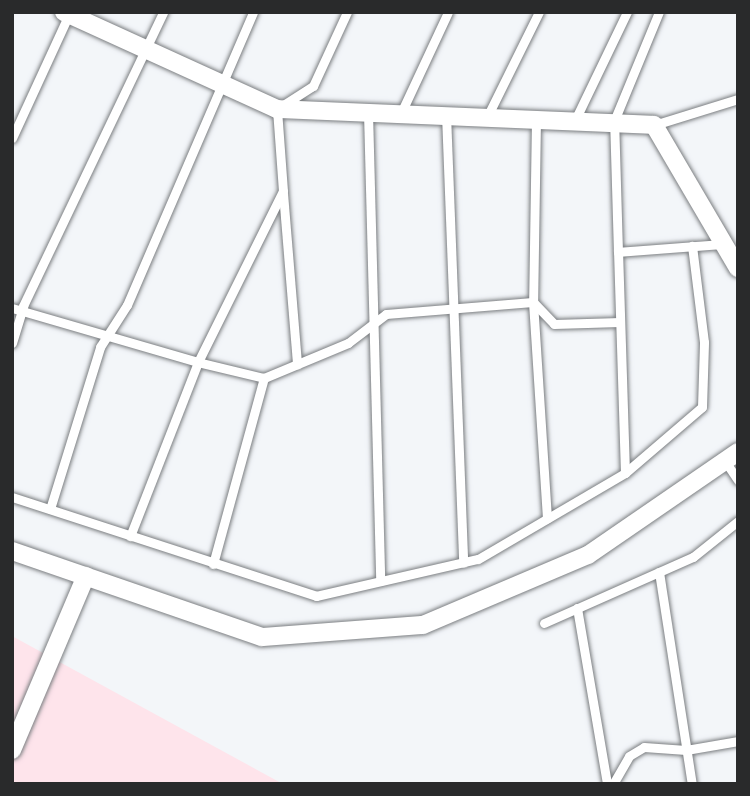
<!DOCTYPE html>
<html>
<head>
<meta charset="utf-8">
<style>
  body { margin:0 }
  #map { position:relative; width:750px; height:796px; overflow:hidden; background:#f3f6f9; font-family:"Nunito Sans",sans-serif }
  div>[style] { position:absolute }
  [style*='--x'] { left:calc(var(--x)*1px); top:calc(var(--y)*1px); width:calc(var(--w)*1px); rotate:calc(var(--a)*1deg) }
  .industrial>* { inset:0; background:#fee4eb }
  .roads { filter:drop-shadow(0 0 2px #7b7e81) drop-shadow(0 0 2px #7b7e81) }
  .lane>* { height:9px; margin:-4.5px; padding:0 4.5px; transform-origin:4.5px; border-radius:4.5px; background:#fff }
  .street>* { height:18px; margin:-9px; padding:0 9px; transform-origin:9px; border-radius:9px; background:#fff }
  span { translate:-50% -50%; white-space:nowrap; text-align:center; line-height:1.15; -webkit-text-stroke:5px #f3f6f9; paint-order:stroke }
  .frame { position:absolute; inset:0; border:14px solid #292a2b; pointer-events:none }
</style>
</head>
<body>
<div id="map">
  <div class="industrial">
    <i style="clip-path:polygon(12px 636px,283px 784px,12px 784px)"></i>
  </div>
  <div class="roads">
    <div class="lane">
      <i style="--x:368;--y:112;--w:469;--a:88.5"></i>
      <i style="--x:401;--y:113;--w:111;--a:-65"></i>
      <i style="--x:446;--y:114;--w:449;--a:87.8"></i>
      <i style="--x:488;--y:115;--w:115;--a:-63.7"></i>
      <i style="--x:576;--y:118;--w:118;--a:-64.3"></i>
      <i style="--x:536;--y:119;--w:183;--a:90.9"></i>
      <i style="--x:533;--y:302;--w:217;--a:86.3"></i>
      <i style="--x:654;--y:125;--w:88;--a:-17.2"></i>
      <i style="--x:12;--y:138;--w:139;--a:-65.3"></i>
      <i style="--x:283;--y:193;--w:172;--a:85.3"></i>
      <i style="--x:618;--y:252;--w:131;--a:-91.7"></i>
      <i style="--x:614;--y:121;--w:118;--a:-67.6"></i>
      <i style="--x:12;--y:308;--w:194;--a:16.2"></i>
      <i style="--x:198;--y:362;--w:187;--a:111.3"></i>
      <i style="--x:12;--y:343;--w:39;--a:-73"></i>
      <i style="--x:23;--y:306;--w:326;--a:-64.5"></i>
      <i style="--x:264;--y:378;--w:68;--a:-166.4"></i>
      <i style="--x:198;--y:362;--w:191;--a:-63.6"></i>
      <i style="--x:283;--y:191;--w:82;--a:-94.2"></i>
      <i style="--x:277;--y:109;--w:43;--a:-32.6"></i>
      <i style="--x:313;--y:86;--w:81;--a:-65.3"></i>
      <i style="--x:725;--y:461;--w:23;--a:56"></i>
      <i style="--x:625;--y:473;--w:221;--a:-91.8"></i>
      <i style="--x:618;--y:252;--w:103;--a:-4.4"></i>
      <i style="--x:12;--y:497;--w:320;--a:18"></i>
      <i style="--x:316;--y:596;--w:166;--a:-12.9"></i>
      <i style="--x:478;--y:559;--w:170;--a:-30.3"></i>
      <i style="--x:625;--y:473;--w:101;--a:-40.6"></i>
      <i style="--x:702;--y:407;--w:65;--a:-88.2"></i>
      <i style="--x:704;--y:342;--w:97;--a:-97.1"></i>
      <i style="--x:50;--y:509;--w:170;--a:-72.8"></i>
      <i style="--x:100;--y:347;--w:50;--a:-57.3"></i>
      <i style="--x:127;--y:305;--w:319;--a:-66.7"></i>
      <i style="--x:213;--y:564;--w:193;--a:-74.7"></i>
      <i style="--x:264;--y:378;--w:91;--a:-22.6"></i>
      <i style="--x:348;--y:343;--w:48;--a:-37.3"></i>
      <i style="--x:386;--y:314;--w:147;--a:-4.7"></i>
      <i style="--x:533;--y:302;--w:30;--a:46"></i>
      <i style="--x:554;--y:324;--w:66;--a:-1.7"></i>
      <i style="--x:659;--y:572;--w:215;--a:81.2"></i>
      <i style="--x:577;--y:608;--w:179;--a:80.3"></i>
      <i style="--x:544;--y:623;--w:163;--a:-23.9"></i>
      <i style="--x:693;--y:557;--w:58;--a:-38.7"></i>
      <i style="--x:613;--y:784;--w:32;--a:-60"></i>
      <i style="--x:629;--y:756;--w:17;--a:-31"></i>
      <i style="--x:644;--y:747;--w:42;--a:4.1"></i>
      <i style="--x:686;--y:750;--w:53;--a:-9.8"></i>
    </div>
    <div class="street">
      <i style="--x:64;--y:12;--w:234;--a:24.5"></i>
      <i style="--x:277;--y:109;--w:377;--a:2.4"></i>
      <i style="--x:654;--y:125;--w:166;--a:59.6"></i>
      <i style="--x:12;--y:551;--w:264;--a:19"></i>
      <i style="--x:262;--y:637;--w:161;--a:-4.3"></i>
      <i style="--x:423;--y:625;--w:179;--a:-23"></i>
      <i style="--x:588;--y:555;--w:182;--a:-34.5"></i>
      <i style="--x:12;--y:750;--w:189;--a:-67"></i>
    </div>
  </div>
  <div class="frame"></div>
</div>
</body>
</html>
